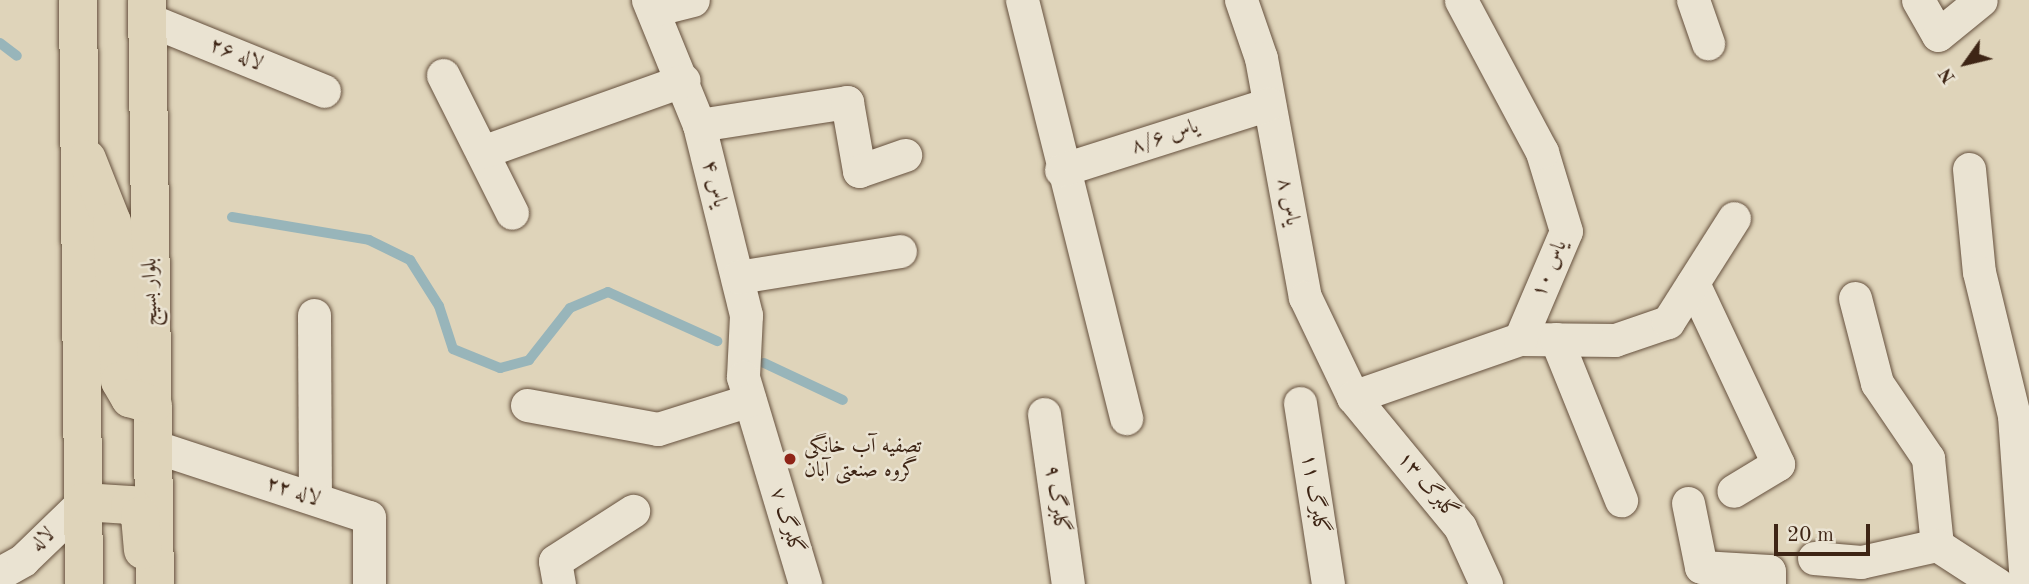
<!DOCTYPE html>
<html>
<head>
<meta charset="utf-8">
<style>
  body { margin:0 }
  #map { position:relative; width:2029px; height:584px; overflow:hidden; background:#dfd4ba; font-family:"Old Standard TT",Amiri,serif }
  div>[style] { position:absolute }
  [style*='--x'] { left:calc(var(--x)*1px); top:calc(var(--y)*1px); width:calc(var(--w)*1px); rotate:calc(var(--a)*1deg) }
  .stream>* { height:10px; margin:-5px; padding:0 5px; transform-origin:5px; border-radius:5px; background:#98b5ba }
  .roads { filter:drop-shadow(0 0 2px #66513e) drop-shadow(0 0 2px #66513e) }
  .minor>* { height:33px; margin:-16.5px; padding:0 16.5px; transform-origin:16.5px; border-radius:16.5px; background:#eae3d2 }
  .major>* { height:38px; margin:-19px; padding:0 19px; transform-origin:19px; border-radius:19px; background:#dfd4ba }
  .dots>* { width:19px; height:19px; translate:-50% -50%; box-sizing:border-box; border:4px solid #eae3d2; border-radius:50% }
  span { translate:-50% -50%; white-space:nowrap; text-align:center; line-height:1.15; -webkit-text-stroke:5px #eae3d2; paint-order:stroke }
  .street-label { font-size:21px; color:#3e2515 }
  .poi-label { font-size:21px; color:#3e2515 }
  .left { translate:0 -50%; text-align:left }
  .north { position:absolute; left:1931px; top:28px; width:70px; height:70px; -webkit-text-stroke:5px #eae3d2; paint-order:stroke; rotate:236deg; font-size:19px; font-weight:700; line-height:28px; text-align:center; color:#3e2515 }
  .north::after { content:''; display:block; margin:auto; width:24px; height:32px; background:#3e2515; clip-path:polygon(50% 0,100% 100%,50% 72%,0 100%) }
  .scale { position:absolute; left:1774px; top:524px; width:96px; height:32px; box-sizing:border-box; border:4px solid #3e2515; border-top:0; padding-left:9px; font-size:21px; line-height:24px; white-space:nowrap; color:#3e2515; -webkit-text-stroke:5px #eae3d2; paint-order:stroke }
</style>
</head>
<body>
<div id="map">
  <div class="stream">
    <i style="--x:0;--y:43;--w:21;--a:37"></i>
    <i style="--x:232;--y:217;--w:139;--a:9.5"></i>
    <i style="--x:369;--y:240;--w:46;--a:26"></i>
    <i style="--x:410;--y:260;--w:54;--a:57.8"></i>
    <i style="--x:439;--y:306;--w:45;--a:72"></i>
    <i style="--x:453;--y:349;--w:51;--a:22"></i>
    <i style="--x:500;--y:368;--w:30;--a:-15"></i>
    <i style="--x:529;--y:360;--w:66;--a:-51.7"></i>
    <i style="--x:570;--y:308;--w:41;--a:-22.8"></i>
    <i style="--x:608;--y:292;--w:120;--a:24.2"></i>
    <i style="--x:764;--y:363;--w:87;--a:25.1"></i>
  </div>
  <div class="roads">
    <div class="minor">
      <i style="--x:648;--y:0;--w:135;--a:67.8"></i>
      <i style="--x:699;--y:125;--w:196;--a:76.1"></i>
      <i style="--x:746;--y:315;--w:62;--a:92.8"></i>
      <i style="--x:743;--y:377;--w:216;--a:73.3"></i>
      <i style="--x:1022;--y:0;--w:431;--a:76"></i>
      <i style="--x:1241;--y:0;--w:61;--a:71"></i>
      <i style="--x:1261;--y:58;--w:243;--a:79.6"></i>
      <i style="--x:1305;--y:297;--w:111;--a:64.4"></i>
      <i style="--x:1353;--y:397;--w:168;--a:50.5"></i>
      <i style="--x:1460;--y:527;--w:63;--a:65.5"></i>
      <i style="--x:1693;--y:0;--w:46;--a:70.8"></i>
      <i style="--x:1918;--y:0;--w:40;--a:60.3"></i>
      <i style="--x:1938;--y:35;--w:55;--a:-39.1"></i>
      <i style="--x:653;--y:10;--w:41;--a:-14"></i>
      <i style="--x:147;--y:19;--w:191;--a:22.1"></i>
      <i style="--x:443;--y:75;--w:154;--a:63.4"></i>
      <i style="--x:699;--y:125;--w:150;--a:-8.8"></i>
      <i style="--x:847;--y:102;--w:70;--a:80.1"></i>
      <i style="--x:859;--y:171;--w:49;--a:-19.2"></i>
      <i style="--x:482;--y:152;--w:214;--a:-19.6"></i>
      <i style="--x:1969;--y:169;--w:103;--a:84.5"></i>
      <i style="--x:1979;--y:272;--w:148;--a:76.3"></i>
      <i style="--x:2014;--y:416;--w:168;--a:85.9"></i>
      <i style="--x:1061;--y:170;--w:218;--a:-17.6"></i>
      <i style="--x:738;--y:277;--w:164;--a:-9.1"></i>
      <i style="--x:1693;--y:283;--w:200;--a:64.8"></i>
      <i style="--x:1778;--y:464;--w:52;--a:149"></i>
      <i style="--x:1855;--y:298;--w:88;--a:75.5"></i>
      <i style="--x:1877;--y:383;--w:91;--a:55.8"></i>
      <i style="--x:1928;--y:458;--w:87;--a:84.1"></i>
      <i style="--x:314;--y:315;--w:183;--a:89.7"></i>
      <i style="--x:1520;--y:339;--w:95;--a:0.6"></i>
      <i style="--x:1615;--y:340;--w:56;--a:-18.8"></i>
      <i style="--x:1668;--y:322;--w:123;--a:-57.6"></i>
      <i style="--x:1556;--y:339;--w:174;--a:68"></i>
      <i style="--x:1353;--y:397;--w:177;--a:-19.2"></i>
      <i style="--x:1520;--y:339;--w:117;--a:-66.9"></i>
      <i style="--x:1566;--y:231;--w:83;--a:-106.9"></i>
      <i style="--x:1542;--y:152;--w:172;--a:-118.1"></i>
      <i style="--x:1300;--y:403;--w:183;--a:81.2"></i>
      <i style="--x:527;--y:405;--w:133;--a:10.4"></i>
      <i style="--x:658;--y:429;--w:96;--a:-17.5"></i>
      <i style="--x:1044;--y:414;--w:172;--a:82"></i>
      <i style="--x:153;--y:446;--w:227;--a:18.2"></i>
      <i style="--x:369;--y:517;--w:67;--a:90"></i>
      <i style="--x:1688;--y:503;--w:65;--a:78.5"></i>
      <i style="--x:1701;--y:567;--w:68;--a:3.4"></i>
      <i style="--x:1769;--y:571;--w:13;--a:90"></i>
      <i style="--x:1814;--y:558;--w:47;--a:4.9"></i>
      <i style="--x:1861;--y:562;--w:78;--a:-12.6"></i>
      <i style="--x:1937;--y:545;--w:72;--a:33"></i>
      <i style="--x:0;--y:573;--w:26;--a:-29"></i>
      <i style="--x:23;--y:560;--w:83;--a:-44"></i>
      <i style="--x:559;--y:584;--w:23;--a:-100"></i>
      <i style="--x:555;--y:561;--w:93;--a:-32.7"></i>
    </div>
    <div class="major">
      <i style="--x:78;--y:0;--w:584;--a:89.41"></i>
      <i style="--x:147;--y:0;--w:584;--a:89.22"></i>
      <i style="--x:87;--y:159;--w:68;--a:68.4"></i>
      <i style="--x:112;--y:222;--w:159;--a:87.1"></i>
      <i style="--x:120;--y:381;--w:20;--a:60"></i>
      <i style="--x:130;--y:398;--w:24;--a:17"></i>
      <i style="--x:83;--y:502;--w:47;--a:3.7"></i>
      <i style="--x:130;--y:505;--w:15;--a:48"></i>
      <i style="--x:140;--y:516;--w:34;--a:85"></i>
    </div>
  </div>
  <div class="dots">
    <i style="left:790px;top:459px;background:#8f2418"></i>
  </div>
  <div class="street-label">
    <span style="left:236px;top:55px;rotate:22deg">لاله ۲۶</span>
    <span style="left:1165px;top:137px;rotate:-18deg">یاس ۸/۶</span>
    <span style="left:714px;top:184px;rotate:76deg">یاس ۴</span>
    <span style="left:1288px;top:202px;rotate:80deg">یاس ۸</span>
    <span style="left:1550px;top:269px;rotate:-67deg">یاس ۱۰</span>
    <span style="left:151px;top:292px;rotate:-91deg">بلوار بسیج</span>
    <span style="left:1427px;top:486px;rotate:50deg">گلبرگ ۱۳</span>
    <span style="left:293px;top:492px;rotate:18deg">لاله ۲۲</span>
    <span style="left:1314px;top:494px;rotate:81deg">گلبرگ ۱۱</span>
    <span style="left:1056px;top:499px;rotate:82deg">گلبرگ ۹</span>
    <span style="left:786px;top:521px;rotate:73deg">گلبرگ ۷</span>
    <span style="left:43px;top:540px;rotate:-44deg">لاله</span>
  </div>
  <div class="poi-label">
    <span class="left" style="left:804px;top:459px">تصفیه آب خانگی<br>گروه صنعتی آبان</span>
  </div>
  <div class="north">N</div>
  <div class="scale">20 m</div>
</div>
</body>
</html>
